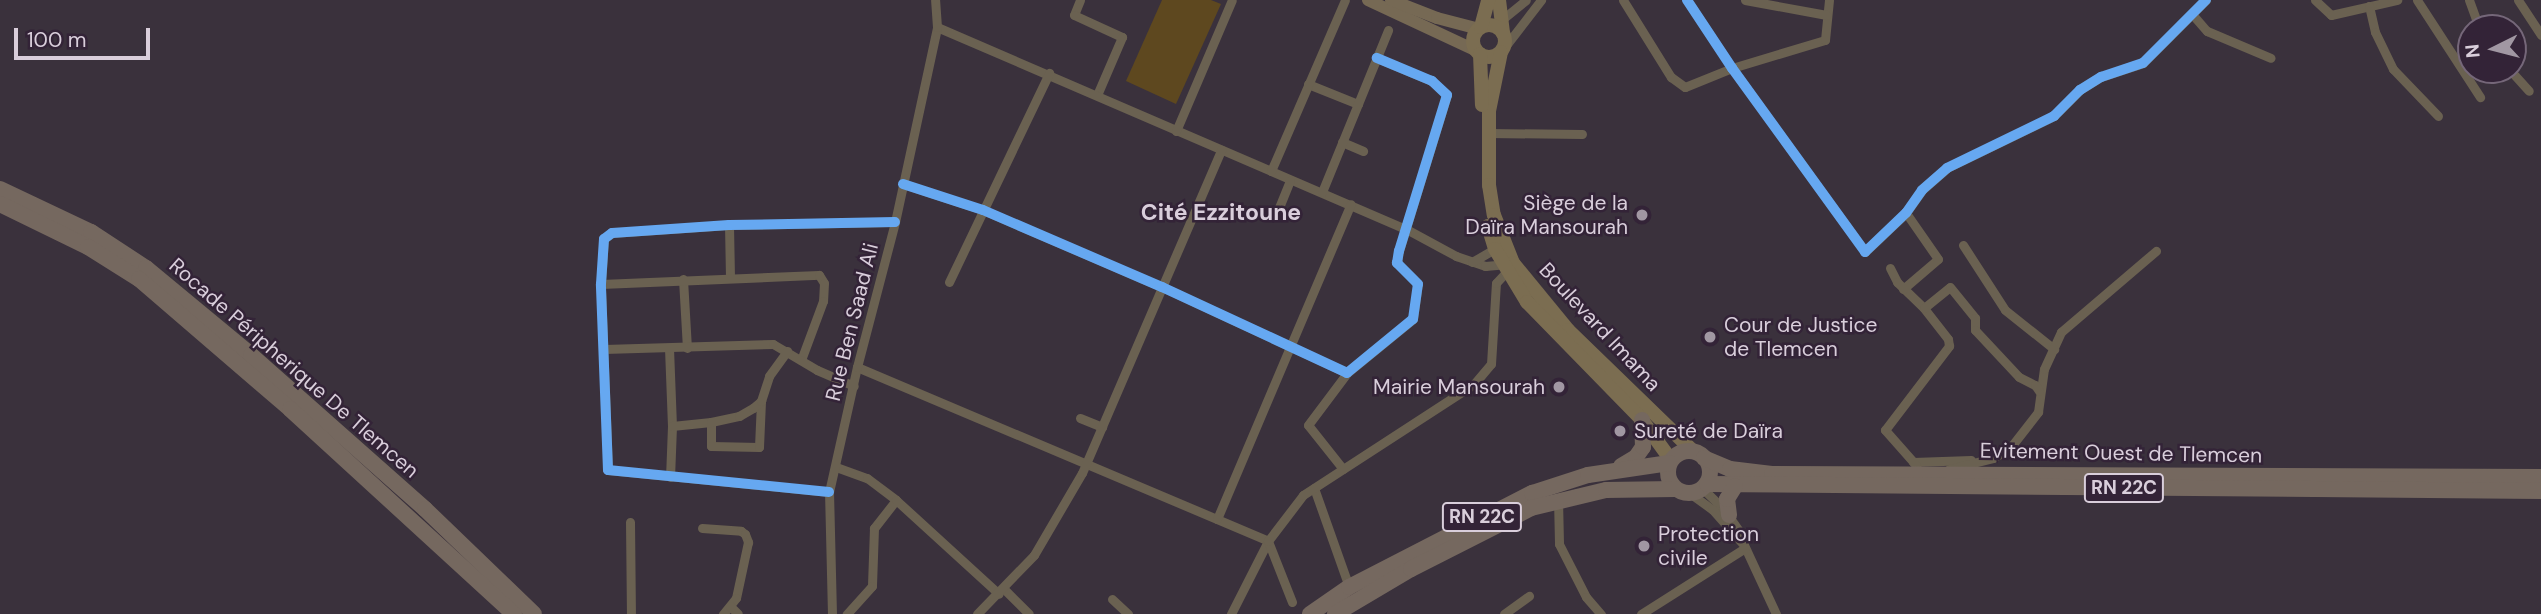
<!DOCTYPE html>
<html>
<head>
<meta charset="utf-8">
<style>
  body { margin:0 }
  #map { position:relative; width:2541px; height:614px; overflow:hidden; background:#3a313c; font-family:"DM Sans",sans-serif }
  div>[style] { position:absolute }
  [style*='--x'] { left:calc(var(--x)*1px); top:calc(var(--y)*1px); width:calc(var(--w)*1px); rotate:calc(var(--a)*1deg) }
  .green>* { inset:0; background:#5e481f }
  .street>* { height:9px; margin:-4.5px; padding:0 4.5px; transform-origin:4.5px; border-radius:4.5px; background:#6a6151 }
  .secondary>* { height:12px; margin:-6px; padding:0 6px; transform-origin:6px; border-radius:6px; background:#766954 }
  .primary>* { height:14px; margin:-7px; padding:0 7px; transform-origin:7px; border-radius:7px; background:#7b6d51 }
  .primary>.ring { margin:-7px; padding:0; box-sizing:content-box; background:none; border:14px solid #7b6d51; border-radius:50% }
  .highway>* { height:16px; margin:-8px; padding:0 8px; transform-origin:8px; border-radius:8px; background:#75685f }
  .highway>.ring { margin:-8px; padding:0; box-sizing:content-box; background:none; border:16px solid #75685f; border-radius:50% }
  .cycleway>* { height:10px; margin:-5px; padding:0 5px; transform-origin:5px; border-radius:5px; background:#66a8f1 }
  .dots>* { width:19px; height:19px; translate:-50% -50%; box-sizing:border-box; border:4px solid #332337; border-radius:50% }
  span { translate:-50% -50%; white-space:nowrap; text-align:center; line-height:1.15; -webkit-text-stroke:5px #332337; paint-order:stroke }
  .shield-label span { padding:2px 5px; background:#332337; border:2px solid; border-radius:5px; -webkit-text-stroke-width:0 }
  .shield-label { font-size:19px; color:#d9cedb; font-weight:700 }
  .poi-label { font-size:21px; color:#d9cedb }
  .right { translate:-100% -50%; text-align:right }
  .left { translate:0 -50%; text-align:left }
  .street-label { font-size:21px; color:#d9cedb }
  .neighbourhood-label { font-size:23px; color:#d9cedb; font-weight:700 }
  .north { position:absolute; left:2457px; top:14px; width:70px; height:70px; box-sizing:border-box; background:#332337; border:2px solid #756779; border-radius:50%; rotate:264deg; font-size:19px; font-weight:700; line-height:28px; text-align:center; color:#d9cedb }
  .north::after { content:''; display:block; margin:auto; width:24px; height:32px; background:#a197a3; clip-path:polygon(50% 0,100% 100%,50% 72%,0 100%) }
  .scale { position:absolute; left:14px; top:28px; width:136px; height:32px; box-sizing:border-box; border:4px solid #d9cedb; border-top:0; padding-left:9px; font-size:21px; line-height:24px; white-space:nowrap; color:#d9cedb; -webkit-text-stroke:5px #332337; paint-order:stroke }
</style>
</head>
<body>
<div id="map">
  <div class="green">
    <i style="clip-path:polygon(1162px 0,1211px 0,1221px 4px,1176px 104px,1126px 81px)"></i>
  </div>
  <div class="street">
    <i style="--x:1080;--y:0;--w:16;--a:112"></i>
    <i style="--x:1074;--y:15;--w:53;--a:24.6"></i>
    <i style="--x:1122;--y:37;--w:63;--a:113.3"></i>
    <i style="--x:1623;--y:0;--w:91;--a:58.1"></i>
    <i style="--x:1671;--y:77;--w:17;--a:36"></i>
    <i style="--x:1685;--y:87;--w:51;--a:-22"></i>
    <i style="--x:1732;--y:68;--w:97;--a:-16.8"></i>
    <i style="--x:1825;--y:40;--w:40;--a:-84.3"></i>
    <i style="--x:1687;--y:0;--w:82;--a:56.5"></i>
    <i style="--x:1732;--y:68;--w:227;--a:54.1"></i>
    <i style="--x:1865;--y:252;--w:57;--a:-43.6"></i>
    <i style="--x:1906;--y:213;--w:28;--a:-55"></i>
    <i style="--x:1922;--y:190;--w:33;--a:-41"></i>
    <i style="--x:1947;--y:168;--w:119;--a:-25.9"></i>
    <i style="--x:2054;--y:116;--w:37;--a:-45"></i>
    <i style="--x:2080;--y:90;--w:25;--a:-32"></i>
    <i style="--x:2101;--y:77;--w:44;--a:-18.4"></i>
    <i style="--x:2143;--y:63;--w:89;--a:-45"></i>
    <i style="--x:1745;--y:0;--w:83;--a:10.4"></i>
    <i style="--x:2315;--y:0;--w:22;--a:43"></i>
    <i style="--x:2331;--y:15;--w:68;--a:-12.8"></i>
    <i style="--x:2417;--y:0;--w:116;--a:57"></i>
    <i style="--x:2469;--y:0;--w:30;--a:70"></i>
    <i style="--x:2518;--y:0;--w:42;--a:56.7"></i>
    <i style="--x:2369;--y:6;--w:27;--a:77"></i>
    <i style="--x:2375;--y:32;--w:41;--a:64.1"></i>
    <i style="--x:2393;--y:69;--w:65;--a:46.2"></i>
    <i style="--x:2192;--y:14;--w:23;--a:49"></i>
    <i style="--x:2207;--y:31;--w:69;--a:22.9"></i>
    <i style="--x:1494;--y:26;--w:41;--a:-39.1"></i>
    <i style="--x:937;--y:27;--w:513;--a:23.32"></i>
    <i style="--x:1408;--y:230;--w:55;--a:28.4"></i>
    <i style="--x:1456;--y:256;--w:31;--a:19"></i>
    <i style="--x:1485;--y:266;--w:23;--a:-5"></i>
    <i style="--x:1504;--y:48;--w:61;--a:-52.4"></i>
    <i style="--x:2510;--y:70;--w:28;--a:48"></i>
    <i style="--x:1308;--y:84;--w:54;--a:21.8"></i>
    <i style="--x:1176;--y:131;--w:142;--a:-66.9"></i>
    <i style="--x:1488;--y:133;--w:94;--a:0.6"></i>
    <i style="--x:1342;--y:142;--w:23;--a:23"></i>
    <i style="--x:1271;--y:171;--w:186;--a:-66.6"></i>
    <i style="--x:903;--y:184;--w:84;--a:18"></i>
    <i style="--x:983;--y:210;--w:195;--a:23.3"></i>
    <i style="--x:1162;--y:287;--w:204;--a:24.9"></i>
    <i style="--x:1347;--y:373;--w:85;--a:-39.3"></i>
    <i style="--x:1413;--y:319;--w:35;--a:-82"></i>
    <i style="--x:1418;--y:284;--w:30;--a:-135"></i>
    <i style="--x:1397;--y:263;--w:12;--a:-81"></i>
    <i style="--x:1399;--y:251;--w:163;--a:-72.9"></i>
    <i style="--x:1447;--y:95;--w:21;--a:-137"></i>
    <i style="--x:1432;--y:81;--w:60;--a:-157.3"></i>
    <i style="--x:1322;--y:192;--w:175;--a:-67.8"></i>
    <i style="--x:1278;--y:210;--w:32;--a:-68"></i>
    <i style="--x:729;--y:225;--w:53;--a:88.9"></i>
    <i style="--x:1963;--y:245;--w:77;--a:57.1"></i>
    <i style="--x:2005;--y:310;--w:63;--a:38.5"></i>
    <i style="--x:1472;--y:262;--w:30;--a:-30"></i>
    <i style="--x:1890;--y:268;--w:16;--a:63"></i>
    <i style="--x:1897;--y:282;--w:37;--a:44"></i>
    <i style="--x:683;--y:279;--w:69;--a:86.7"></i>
    <i style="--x:949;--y:282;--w:232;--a:-64.4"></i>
    <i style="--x:601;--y:284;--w:218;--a:-2.4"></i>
    <i style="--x:819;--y:275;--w:9;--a:58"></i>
    <i style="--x:824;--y:283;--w:18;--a:93"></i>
    <i style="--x:823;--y:301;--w:63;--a:110.4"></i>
    <i style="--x:1903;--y:289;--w:46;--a:-40.6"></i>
    <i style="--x:1938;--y:259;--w:56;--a:-124.8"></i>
    <i style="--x:669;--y:348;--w:78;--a:87.8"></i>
    <i style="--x:672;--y:426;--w:51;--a:92.2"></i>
    <i style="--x:604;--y:349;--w:169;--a:-1.7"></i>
    <i style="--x:773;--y:344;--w:51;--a:30.6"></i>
    <i style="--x:817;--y:370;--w:40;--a:23.4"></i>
    <i style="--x:857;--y:367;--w:446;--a:22.9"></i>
    <i style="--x:1268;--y:541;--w:82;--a:116.9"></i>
    <i style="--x:1080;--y:418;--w:24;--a:22"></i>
    <i style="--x:711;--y:422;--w:24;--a:90"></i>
    <i style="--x:711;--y:446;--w:48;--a:1.2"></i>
    <i style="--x:759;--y:447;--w:46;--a:-87.5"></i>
    <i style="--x:672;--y:426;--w:39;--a:-6"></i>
    <i style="--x:711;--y:422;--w:29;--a:-12"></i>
    <i style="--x:739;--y:416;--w:16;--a:-30"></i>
    <i style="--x:753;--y:408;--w:11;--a:-41"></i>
    <i style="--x:761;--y:401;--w:26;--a:-72"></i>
    <i style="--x:769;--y:376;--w:31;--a:-54"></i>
    <i style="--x:1913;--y:462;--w:58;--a:-2"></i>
    <i style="--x:836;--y:467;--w:33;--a:20"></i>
    <i style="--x:867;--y:478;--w:36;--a:37"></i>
    <i style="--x:896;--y:500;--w:36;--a:128"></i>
    <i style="--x:874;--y:528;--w:58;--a:92"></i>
    <i style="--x:872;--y:586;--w:38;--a:132"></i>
    <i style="--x:1343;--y:469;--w:56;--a:-128.5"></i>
    <i style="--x:1308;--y:425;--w:65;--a:-53.1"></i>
    <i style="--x:1949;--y:469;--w:45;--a:-14"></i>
    <i style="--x:1993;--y:458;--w:20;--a:-30"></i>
    <i style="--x:2010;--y:448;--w:46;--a:-52.1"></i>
    <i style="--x:2038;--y:412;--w:43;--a:-82.1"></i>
    <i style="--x:2044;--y:369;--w:41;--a:-65.3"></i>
    <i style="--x:2061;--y:332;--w:125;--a:-40.5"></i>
    <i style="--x:1918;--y:472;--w:7;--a:-106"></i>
    <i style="--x:1916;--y:465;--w:47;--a:-131.5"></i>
    <i style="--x:1885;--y:430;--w:106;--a:-52.7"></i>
    <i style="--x:1949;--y:346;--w:7;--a:-98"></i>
    <i style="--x:1948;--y:339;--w:39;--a:-128"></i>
    <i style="--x:1924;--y:308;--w:33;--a:-39"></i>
    <i style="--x:1950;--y:287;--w:40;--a:51"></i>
    <i style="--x:1975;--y:318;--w:12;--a:90"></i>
    <i style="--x:1975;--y:330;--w:64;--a:46.9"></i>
    <i style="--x:2019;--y:377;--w:18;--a:27"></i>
    <i style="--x:2035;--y:385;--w:7;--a:56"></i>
    <i style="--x:1314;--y:488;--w:105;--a:70.5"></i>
    <i style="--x:1703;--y:489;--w:28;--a:44"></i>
    <i style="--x:1723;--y:508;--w:35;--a:55"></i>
    <i style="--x:1743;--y:537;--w:8;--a:83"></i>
    <i style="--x:1744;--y:545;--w:76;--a:65.1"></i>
    <i style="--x:829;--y:492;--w:222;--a:-174.3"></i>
    <i style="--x:608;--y:470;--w:186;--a:-92.2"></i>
    <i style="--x:601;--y:284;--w:45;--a:-86.2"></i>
    <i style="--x:604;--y:239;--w:10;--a:-37"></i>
    <i style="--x:612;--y:233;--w:117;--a:-3.9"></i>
    <i style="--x:729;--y:225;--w:166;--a:-1"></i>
    <i style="--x:1691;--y:494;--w:26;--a:36"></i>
    <i style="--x:1712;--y:509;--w:48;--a:48.4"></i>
    <i style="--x:1558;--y:499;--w:45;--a:88.7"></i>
    <i style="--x:1559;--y:544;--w:59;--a:63"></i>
    <i style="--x:1586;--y:597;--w:23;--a:49"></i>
    <i style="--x:896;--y:500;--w:139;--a:42.4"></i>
    <i style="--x:1217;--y:519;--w:342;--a:-67"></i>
    <i style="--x:630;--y:522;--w:92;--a:89.4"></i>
    <i style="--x:702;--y:528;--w:39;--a:4"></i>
    <i style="--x:741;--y:531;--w:5;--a:37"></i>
    <i style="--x:745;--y:534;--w:9;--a:69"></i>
    <i style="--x:748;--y:542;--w:57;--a:102.1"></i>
    <i style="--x:736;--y:598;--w:21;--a:129"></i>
    <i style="--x:1004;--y:589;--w:35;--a:45"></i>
    <i style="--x:1112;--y:599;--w:22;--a:43"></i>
    <i style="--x:1292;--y:602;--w:66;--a:-111.5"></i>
    <i style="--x:1268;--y:541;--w:58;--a:-52.7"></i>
    <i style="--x:1303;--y:495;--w:204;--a:-33"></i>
    <i style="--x:1474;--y:384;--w:26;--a:-50"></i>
    <i style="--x:1491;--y:364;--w:81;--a:-86.5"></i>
    <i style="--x:1496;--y:283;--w:16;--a:-47"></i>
    <i style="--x:730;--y:606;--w:11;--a:45"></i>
    <i style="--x:832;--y:614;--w:122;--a:-91.4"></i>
    <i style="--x:829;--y:492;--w:128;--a:-77.4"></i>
    <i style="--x:857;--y:367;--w:150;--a:-75.3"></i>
    <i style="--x:895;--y:222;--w:199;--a:-77.8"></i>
    <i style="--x:937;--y:27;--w:27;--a:-94"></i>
    <i style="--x:977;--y:614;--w:82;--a:-46"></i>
    <i style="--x:1034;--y:555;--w:95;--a:-59.7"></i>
    <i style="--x:1082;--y:473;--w:352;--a:-66.7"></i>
    <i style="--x:1504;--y:614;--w:31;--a:-36"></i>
    <i style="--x:1641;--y:614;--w:123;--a:-32.4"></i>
  </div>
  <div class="secondary">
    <i style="--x:1368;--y:0;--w:120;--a:25.1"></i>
    <i style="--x:1391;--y:0;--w:49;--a:21.4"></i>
    <i style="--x:1437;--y:18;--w:43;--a:14.7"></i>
  </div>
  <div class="primary">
    <i style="--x:1499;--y:0;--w:34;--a:83"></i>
    <i class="ring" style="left:1473px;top:25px;width:18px;height:18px"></i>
    <i style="--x:1481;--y:27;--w:28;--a:-75"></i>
    <i style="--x:1501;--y:52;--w:60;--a:101.5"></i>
    <i style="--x:1489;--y:111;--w:74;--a:90"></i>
    <i style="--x:1489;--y:185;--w:30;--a:81"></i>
    <i style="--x:1494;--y:215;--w:52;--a:68.4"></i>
    <i style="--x:1513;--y:263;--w:87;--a:50.6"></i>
    <i style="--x:1568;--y:330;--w:174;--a:44.1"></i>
    <i style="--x:1480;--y:54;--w:51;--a:87.8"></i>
    <i style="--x:1488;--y:226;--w:24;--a:73"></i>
    <i style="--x:1495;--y:249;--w:62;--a:58.9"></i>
    <i style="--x:1527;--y:302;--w:165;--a:45.7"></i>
    <i style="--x:1642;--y:420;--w:49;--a:54.1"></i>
  </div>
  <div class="highway">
    <i style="--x:0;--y:189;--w:101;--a:25.3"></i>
    <i style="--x:91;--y:232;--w:66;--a:33.2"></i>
    <i style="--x:146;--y:268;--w:136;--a:39.6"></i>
    <i style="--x:251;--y:355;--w:232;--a:41.5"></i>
    <i style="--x:425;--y:509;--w:151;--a:43.9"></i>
    <i style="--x:0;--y:204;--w:98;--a:26"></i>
    <i style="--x:88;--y:247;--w:60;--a:32.1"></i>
    <i style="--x:139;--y:279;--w:199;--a:40.7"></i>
    <i style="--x:290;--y:409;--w:304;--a:42.5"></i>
    <i class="ring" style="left:1668px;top:451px;width:26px;height:26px"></i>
    <i style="--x:1704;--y:458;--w:28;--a:23"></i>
    <i style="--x:1730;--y:469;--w:42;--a:6.8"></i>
    <i style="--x:1772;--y:474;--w:769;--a:0.22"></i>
    <i style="--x:1621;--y:466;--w:17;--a:-31"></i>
    <i style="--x:1636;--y:457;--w:12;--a:-55"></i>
    <i style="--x:1643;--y:447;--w:27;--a:-92"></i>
    <i style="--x:1707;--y:484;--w:834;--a:0.48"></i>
    <i style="--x:1729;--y:515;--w:16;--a:-97"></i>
    <i style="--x:1727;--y:499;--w:15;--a:-58"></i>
    <i style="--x:1310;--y:614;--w:47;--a:-34.7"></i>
    <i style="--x:1349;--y:587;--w:206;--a:-27.2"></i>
    <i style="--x:1532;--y:493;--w:59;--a:-17.8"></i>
    <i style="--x:1588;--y:475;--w:82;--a:-8.4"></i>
    <i style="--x:1335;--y:614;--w:88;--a:-30.6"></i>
    <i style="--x:1411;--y:569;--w:135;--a:-26.9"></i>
    <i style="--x:1531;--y:508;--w:77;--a:-13.5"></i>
    <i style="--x:1606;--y:490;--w:69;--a:-0.8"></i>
  </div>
  <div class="cycleway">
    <i style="--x:1687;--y:0;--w:82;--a:56.5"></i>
    <i style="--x:1732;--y:68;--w:227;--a:54.1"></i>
    <i style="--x:1865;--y:252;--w:57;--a:-43.6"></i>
    <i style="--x:1906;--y:213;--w:28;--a:-55"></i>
    <i style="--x:1922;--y:190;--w:33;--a:-41"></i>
    <i style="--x:1947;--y:168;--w:119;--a:-25.9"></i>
    <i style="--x:2054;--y:116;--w:37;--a:-45"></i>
    <i style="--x:2080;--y:90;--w:25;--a:-32"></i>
    <i style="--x:2101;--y:77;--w:44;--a:-18.4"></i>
    <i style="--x:2143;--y:63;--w:89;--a:-45"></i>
    <i style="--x:903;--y:184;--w:84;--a:18"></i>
    <i style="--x:983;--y:210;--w:195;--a:23.3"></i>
    <i style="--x:1162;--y:287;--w:204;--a:24.9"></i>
    <i style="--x:1347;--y:373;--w:85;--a:-39.3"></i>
    <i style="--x:1413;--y:319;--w:35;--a:-82"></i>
    <i style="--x:1418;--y:284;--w:30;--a:-135"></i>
    <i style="--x:1397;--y:263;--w:12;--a:-81"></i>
    <i style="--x:1399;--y:251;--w:163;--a:-72.9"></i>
    <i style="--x:1447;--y:95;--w:21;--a:-137"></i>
    <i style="--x:1432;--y:81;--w:60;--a:-157.3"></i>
    <i style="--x:829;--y:492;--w:222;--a:-174.3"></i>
    <i style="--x:608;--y:470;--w:186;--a:-92.2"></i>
    <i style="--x:601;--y:284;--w:45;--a:-86.2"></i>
    <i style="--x:604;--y:239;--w:10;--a:-37"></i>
    <i style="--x:612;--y:233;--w:117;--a:-3.9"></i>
    <i style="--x:729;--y:225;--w:166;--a:-1"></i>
  </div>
  <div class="dots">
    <i style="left:1642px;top:215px;background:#a197a3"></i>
    <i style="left:1710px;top:337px;background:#a197a3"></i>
    <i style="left:1559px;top:387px;background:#a197a3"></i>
    <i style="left:1620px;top:431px;background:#a197a3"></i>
    <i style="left:1644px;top:546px;background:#a197a3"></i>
  </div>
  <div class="shield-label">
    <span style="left:2124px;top:488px">RN 22C</span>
    <span style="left:1482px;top:517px">RN 22C</span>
  </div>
  <div class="poi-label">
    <span class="right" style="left:1628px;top:215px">Siège de la<br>Daïra Mansourah</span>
    <span class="left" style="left:1724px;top:337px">Cour de Justice<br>de Tlemcen</span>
    <span class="right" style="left:1545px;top:387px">Mairie Mansourah</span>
    <span class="left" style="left:1634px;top:431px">Sureté de Daïra</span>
    <span class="left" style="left:1658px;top:546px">Protection<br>civile</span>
  </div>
  <div class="street-label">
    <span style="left:852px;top:322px;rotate:-76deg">Rue Ben Saad Ali</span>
    <span style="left:1600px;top:327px;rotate:47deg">Boulevard Imama</span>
    <span style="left:294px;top:368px;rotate:41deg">Rocade Péripherique De Tlemcen</span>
    <span style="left:2121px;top:453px;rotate:1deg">Evitement Ouest de Tlemcen</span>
  </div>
  <div class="neighbourhood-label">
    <span style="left:1221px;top:212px">Cité Ezzitoune</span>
  </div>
  <div class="north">N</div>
  <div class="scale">100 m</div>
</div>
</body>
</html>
